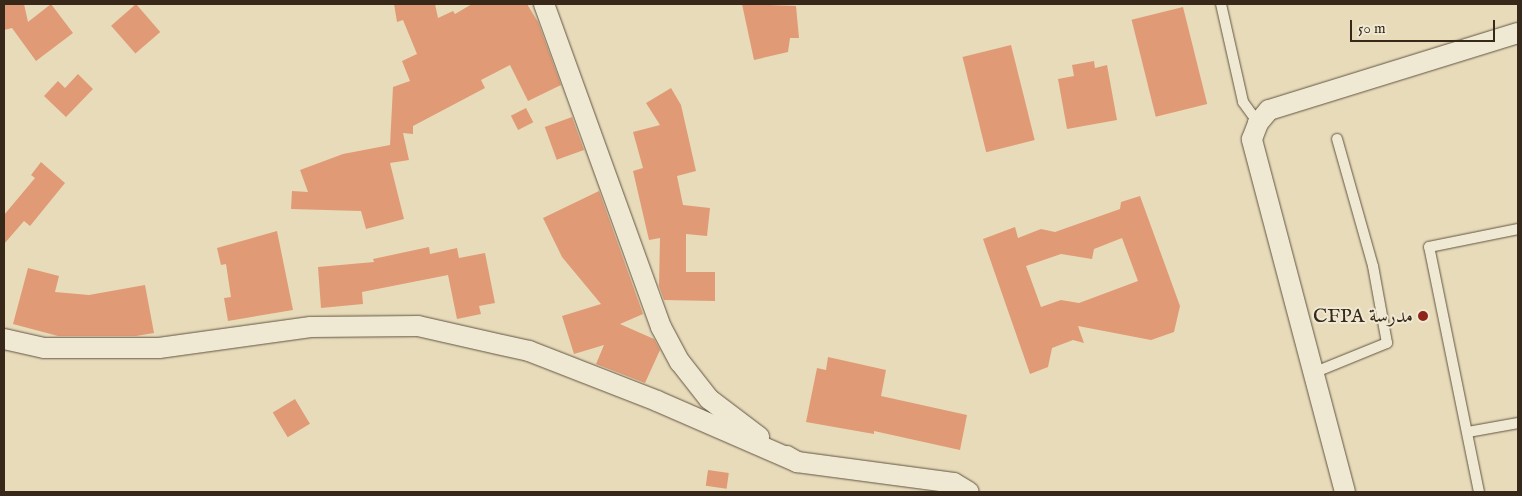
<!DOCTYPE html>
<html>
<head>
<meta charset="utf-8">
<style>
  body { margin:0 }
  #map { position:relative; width:1522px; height:496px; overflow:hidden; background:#e7dbba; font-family:"IM FELL English",Amiri,serif }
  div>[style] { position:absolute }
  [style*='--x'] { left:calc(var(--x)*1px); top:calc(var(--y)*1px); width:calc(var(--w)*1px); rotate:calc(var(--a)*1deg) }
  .building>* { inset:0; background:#e19a76; transform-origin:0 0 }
  .roads { filter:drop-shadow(0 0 1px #635542) drop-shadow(0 0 1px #635542) }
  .lane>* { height:10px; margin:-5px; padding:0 5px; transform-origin:5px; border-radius:5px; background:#efe8d2 }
  .street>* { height:20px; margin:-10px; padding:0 10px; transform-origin:10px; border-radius:10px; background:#efe8d2 }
  .dots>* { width:14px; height:14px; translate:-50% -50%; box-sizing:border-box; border:2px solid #efe8d2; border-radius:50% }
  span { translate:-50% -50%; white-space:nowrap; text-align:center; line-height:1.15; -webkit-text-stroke:4px #efe8d2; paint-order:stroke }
  .poi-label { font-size:20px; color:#37281a }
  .right { translate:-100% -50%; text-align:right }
  .frame { position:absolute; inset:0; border:5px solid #37281a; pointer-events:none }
  .scale { position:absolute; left:1350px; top:20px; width:145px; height:22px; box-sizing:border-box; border:2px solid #37281a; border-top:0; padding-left:6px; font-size:15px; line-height:18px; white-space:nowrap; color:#37281a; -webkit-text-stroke:4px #efe8d2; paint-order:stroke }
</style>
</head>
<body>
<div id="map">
  <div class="building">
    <i style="clip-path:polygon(4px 4px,24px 4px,28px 22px,51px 4px,73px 33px,36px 61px,12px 28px,4px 30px)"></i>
    <i style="left:136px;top:4px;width:37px;height:33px;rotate:49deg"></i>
    <i style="clip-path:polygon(394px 4px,435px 4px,438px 18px,453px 11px,455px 14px,472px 4px,527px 4px,538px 22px,561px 85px,528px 101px,510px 65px,481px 80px,485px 88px,413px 126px,413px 134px,403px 133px,409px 160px,390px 163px,404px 219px,366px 229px,361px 211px,291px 209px,292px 191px,308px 192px,300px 170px,343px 154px,390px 145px,393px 87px,410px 81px,402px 61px,417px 54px,403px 20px,397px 22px)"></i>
    <i style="clip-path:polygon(742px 4px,796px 6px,799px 38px,790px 38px,788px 52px,754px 60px)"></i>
    <i style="left:1183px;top:7px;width:100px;height:53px;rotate:76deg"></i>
    <i style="left:1011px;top:45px;width:98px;height:50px;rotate:76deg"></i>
    <i style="clip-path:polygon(1094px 61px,1095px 68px,1107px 65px,1117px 120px,1067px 129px,1058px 79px,1074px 76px,1072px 65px)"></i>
    <i style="clip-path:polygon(78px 74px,93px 89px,66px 117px,44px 96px,58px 81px,65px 88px)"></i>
    <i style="clip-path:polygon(671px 88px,681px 105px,696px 171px,677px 176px,683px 205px,710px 208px,707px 236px,686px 234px,686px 272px,715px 272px,715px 301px,664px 300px,659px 286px,660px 238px,649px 240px,633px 171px,643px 168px,633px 132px,660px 125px,646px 103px)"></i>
    <i style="left:526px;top:108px;width:16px;height:17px;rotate:63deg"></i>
    <i style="left:572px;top:117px;width:35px;height:29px;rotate:70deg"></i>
    <i style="clip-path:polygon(41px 162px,65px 183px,30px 226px,24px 221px,4px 244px,4px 215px,35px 178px,31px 175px)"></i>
    <i style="clip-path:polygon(599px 191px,643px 314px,620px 324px,654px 339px,660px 350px,645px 383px,596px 364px,604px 345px,574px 354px,562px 316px,601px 304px,562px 257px,543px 218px)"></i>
    <i style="clip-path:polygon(evenodd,1140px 196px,1180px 306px,1174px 332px,1151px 340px,1078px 326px,1084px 343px,1073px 340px,1052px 348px,1048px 367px,1030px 374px,983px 239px,1015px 227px,1018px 238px,1041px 229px,1055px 232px,1120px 209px,1121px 202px,1140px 196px,1122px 238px,1138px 281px,1079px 303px,1061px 300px,1041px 307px,1026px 266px,1061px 254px,1092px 259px,1094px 249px,1122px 238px)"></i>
    <i style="clip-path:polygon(277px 231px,293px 310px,228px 321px,224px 298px,231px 297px,226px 264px,221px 265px,217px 248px)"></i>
    <i style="clip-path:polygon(429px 247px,430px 254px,457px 248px,459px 258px,485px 253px,495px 303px,479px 306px,481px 314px,457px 319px,448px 275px,362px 292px,363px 304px,321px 308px,318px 267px,374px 262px,373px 259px)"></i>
    <i style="clip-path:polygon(28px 268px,59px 276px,55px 292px,89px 295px,145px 285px,154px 333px,136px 336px,58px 336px,13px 324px)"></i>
    <i style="clip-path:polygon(828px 357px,886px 370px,881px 396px,967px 415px,960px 450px,874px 431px,874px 434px,806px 422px,817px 368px,826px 370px)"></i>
    <i style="left:295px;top:399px;width:29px;height:26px;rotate:59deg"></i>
    <i style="left:708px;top:470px;width:21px;height:16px;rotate:8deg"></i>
  </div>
  <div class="roads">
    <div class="lane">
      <i style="--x:1221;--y:4;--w:100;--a:77.3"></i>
      <i style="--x:1243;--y:102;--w:26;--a:54"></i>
      <i style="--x:1313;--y:373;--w:80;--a:-22.1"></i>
      <i style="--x:1387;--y:343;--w:78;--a:-100.3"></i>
      <i style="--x:1373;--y:266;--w:132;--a:-105.8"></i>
      <i style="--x:1468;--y:432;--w:51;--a:-10.2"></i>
      <i style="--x:1479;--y:492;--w:250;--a:-101.5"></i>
      <i style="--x:1429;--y:247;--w:91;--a:-11.4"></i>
    </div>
    <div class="street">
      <i style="--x:544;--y:4;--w:344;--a:70.1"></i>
      <i style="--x:661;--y:327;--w:40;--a:62"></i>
      <i style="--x:680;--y:362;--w:47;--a:51.9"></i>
      <i style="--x:709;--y:399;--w:63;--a:37.2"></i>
      <i style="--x:4;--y:339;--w:41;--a:12.7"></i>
      <i style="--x:44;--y:348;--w:115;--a:0"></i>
      <i style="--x:159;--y:348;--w:153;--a:-7.9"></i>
      <i style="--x:311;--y:327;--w:107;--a:-0.5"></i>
      <i style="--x:418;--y:326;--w:114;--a:12.7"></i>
      <i style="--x:529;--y:351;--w:137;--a:21.3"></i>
      <i style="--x:657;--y:401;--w:153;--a:23.5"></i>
      <i style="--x:787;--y:456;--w:12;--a:31"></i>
      <i style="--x:797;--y:462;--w:158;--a:7.6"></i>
      <i style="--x:954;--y:483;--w:17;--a:31"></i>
      <i style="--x:1345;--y:492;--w:365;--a:-104.8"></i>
      <i style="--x:1252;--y:139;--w:17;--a:-69"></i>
      <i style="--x:1258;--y:123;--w:17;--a:-50"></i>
      <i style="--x:1269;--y:110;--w:261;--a:-17.2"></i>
    </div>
  </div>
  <div class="dots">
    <i style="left:1423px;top:316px;background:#8f2418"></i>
  </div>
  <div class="poi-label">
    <span class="right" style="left:1413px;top:316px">CFPA مدرسة</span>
  </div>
  <div class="frame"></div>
  <div class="scale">50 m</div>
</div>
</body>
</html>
